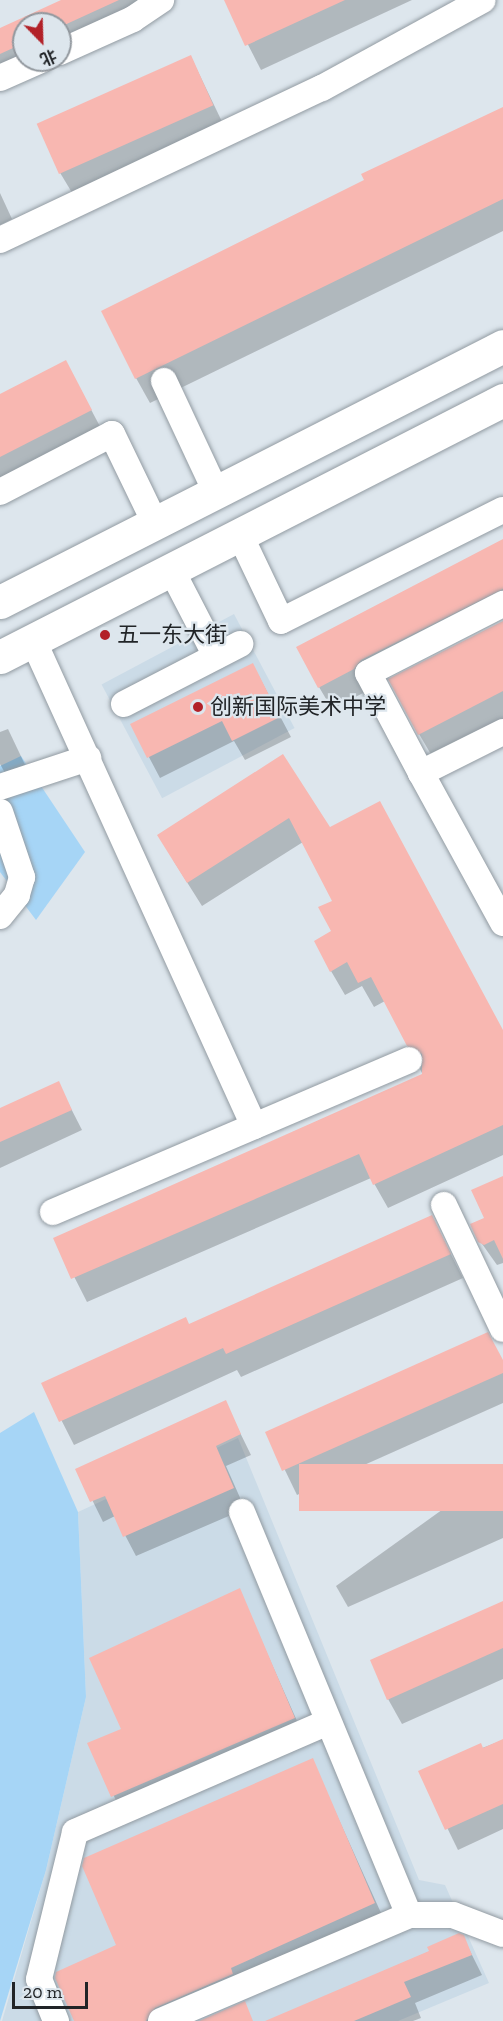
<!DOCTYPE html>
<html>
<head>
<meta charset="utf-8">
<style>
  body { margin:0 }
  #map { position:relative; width:503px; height:2021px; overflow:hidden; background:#dde6ed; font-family:"Zilla Slab","Noto Sans SC",serif }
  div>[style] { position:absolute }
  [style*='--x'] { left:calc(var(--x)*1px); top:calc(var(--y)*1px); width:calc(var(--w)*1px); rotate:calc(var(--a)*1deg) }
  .built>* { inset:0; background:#cbdbe7; transform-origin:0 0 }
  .green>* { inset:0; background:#a6d5f6 }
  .shadow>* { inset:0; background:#0003 }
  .building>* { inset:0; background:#f8b7b1; transform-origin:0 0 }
  .roads { filter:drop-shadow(0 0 2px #929ba2) drop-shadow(0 0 2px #929ba2) }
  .minor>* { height:26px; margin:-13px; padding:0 13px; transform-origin:13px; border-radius:13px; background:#fff }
  .major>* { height:33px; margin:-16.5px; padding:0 16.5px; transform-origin:16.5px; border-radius:16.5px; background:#fff }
  .dots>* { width:16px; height:16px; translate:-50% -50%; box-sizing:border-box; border:3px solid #dde6ed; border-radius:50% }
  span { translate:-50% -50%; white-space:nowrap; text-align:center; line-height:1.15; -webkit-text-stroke:4.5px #dde6ed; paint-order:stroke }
  .poi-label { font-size:22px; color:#212427 }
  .left { translate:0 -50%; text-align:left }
  .north { position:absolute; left:12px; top:12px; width:60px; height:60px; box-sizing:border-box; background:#dde6ed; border:2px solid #92989e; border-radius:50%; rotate:157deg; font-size:16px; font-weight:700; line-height:24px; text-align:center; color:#212427 }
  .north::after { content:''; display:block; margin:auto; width:21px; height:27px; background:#b22128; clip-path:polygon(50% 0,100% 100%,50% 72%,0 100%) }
  .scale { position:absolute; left:12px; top:1982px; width:76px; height:27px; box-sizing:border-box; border:3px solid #212427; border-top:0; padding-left:8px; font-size:18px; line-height:21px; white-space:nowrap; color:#212427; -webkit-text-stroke:4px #dde6ed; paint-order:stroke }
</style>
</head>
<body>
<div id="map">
  <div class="built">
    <i style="left:234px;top:614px;width:129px;height:150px;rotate:62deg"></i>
    <i style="clip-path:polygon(238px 1438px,419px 1880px,445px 1885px,489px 1983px,398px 2021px,2px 2021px,46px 1870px,86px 1697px,78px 1512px)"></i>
  </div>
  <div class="green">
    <i style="clip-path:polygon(21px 756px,85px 852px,36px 920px,0 872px,0 766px)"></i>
    <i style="clip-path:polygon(34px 1412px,78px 1512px,86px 1697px,46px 1870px,0 2021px,0 1433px)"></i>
  </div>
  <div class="shadow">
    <i style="clip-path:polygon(64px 0,154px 0,60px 52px,60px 24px,24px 24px,24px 60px,0 79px,0 29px)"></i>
    <i style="clip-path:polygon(225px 0,412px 0,261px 70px)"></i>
    <i style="clip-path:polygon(191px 57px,226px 130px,74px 196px,59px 171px)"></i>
    <i style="clip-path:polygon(503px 108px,503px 231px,150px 403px,136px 378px,366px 181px)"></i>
    <i style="clip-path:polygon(0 193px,12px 219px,0 225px)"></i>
    <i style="clip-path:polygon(66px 362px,105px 436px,0 489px,0 396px)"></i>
    <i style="clip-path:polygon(503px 540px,503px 618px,374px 682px,367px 691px,332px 709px,319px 687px)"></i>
    <i style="clip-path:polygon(503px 622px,503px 720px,432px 756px,419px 734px)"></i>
    <i style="clip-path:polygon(253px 665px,291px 737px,245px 760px,234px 741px,160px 778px,132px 725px)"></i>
    <i style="clip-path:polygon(8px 729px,28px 771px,9px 780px,0 764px,0 732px)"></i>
    <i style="clip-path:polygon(283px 756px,330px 829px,503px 1031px,503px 1155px,388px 1208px,371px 1178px,87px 1302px,55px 1239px,423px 1075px,385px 1001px,374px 1007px,362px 986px,345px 995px,331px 971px,334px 901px,303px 842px,202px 906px,173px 860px)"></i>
    <i style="clip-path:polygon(58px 1083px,82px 1130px,0 1168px,0 1109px)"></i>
    <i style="clip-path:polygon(503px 1177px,503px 1263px,497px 1265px,480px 1241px)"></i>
    <i style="clip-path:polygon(432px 1217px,463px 1278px,241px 1377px,237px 1370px,74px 1445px,43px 1384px,189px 1325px)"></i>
    <i style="clip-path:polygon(503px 1362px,503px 1403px,297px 1495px,267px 1433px)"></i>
    <i style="clip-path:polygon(225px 1402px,251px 1455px,226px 1466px,245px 1509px,136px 1556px,115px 1516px,103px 1522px,77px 1469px)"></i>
    <i style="clip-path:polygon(503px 1466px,503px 1538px,348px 1607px,336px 1586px)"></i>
    <i style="clip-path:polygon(239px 1590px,305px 1739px,124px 1817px,89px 1744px,123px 1729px)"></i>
    <i style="clip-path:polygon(503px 1602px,503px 1679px,402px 1724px,388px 1699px)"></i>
    <i style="clip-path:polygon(503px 1740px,503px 1829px,458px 1850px,420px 1772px)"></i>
    <i style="clip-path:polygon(312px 1760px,386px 1924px,181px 2021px,76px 2021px,118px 1946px)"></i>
    <i style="clip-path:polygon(463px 1937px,482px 1975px,415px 2003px,421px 2018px,413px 2021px,268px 2021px)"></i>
  </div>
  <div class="building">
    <i style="clip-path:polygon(61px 0,119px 0,60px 27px,24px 24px,24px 43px,0 54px,0 28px)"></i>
    <i style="clip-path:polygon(224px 0,345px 0,245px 46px)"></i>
    <i style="left:191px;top:55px;width:55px;height:169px;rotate:66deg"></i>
    <i style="clip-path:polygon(503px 107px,503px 199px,135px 379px,101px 311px,364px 180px,361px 174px)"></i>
    <i style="clip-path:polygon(66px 360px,92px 410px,0 457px,0 394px)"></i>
    <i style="clip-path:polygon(503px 539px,503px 589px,361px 660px,354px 669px,318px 688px,296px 647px)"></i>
    <i style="clip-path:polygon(503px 621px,503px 691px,418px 735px,388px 679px)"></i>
    <i style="clip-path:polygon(253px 663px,280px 717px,232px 741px,222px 721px,147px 758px,130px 724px)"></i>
    <i style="clip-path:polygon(283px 754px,330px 827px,380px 801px,503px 1030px,503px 1125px,373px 1185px,359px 1154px,71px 1279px,53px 1238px,422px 1074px,422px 1054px,407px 1046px,371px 977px,358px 983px,347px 962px,330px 972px,314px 941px,331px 931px,318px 907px,332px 901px,289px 818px,187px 883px,157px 835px)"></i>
    <i style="clip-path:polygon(59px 1081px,72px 1110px,0 1142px,0 1108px)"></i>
    <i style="clip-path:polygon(503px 1176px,503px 1259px,494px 1240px,484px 1245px,478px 1242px,470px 1224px,484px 1218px,471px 1190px)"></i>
    <i style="clip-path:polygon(432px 1215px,451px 1254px,226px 1354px,223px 1348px,59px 1422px,41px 1383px,186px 1317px,189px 1324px)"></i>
    <i style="clip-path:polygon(488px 1332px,503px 1360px,503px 1373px,282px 1471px,265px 1432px)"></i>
    <i style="clip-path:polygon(226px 1400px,241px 1434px,216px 1446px,234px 1488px,123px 1537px,105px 1496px,90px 1502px,75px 1469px)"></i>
    <i style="left:503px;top:1464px;width:47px;height:204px;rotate:90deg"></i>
    <i style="clip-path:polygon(240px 1588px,295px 1718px,111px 1797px,87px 1743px,121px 1729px,89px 1658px)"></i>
    <i style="clip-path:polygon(503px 1601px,503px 1648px,387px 1700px,370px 1660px)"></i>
    <i style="clip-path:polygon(503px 1739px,503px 1804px,445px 1830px,418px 1771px,481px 1743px,483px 1748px)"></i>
    <i style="clip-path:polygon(313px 1758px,375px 1903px,231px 1968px,233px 1974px,155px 2008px,146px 2021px,74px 2021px,55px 1978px,56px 1972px,116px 1945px,82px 1866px,84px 1858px)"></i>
    <i style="clip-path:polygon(459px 1933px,464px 1935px,472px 1955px,404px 1982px,411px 1997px,354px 2021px,265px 2021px,429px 1951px,427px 1947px)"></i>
    <i style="clip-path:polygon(245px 2001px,253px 2021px,199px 2021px)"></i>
  </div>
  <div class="roads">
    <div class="minor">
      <i style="--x:60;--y:52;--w:80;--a:-24.3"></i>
      <i style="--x:133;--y:19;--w:34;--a:-34"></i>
      <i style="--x:0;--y:78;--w:45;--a:-23.7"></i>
      <i style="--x:0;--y:240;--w:356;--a:-25.3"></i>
      <i style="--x:322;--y:88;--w:183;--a:-28.7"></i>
      <i style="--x:164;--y:381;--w:123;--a:64.9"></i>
      <i style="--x:0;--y:492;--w:126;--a:-27.4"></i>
      <i style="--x:112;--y:434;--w:99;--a:64.2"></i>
      <i style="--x:240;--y:535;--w:95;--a:64.5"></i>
      <i style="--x:281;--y:621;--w:248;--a:-26.6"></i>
      <i style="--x:171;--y:569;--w:98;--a:62.7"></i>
      <i style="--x:33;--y:640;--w:534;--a:65.55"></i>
      <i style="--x:124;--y:704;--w:131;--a:-27.3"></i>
      <i style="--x:503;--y:732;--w:92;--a:153.4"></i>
      <i style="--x:421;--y:773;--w:171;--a:61.3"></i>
      <i style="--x:421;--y:773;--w:113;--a:-117.9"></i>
      <i style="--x:368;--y:673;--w:152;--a:-27.1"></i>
      <i style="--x:0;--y:787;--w:93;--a:-18.2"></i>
      <i style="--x:0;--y:812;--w:69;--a:71.3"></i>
      <i style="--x:22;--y:877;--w:19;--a:106"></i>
      <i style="--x:17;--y:895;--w:27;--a:129"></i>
      <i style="--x:444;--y:1205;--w:137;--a:64.6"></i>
      <i style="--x:53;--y:1212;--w:387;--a:-23.1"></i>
      <i style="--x:242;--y:1512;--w:436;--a:67.5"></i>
      <i style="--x:409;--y:1915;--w:44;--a:0"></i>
      <i style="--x:453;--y:1915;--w:53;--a:20.8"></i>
      <i style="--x:56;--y:2021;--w:45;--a:-112"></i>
      <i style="--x:39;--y:1979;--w:151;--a:-76.2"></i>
      <i style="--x:75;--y:1832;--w:276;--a:-23.5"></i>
      <i style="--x:161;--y:2021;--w:270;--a:-23.1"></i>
    </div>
    <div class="major">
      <i style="--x:0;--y:602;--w:564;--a:-26.97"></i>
      <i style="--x:0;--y:657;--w:565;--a:-27.06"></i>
    </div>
  </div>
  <div class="dots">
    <i style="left:105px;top:635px;background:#b22128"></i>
    <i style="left:198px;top:707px;background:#b22128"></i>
  </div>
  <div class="poi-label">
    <span class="left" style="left:117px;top:635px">五一东大街</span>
    <span class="left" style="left:210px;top:707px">创新国际美术中学</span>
  </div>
  <div class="north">北</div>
  <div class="scale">20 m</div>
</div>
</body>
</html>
